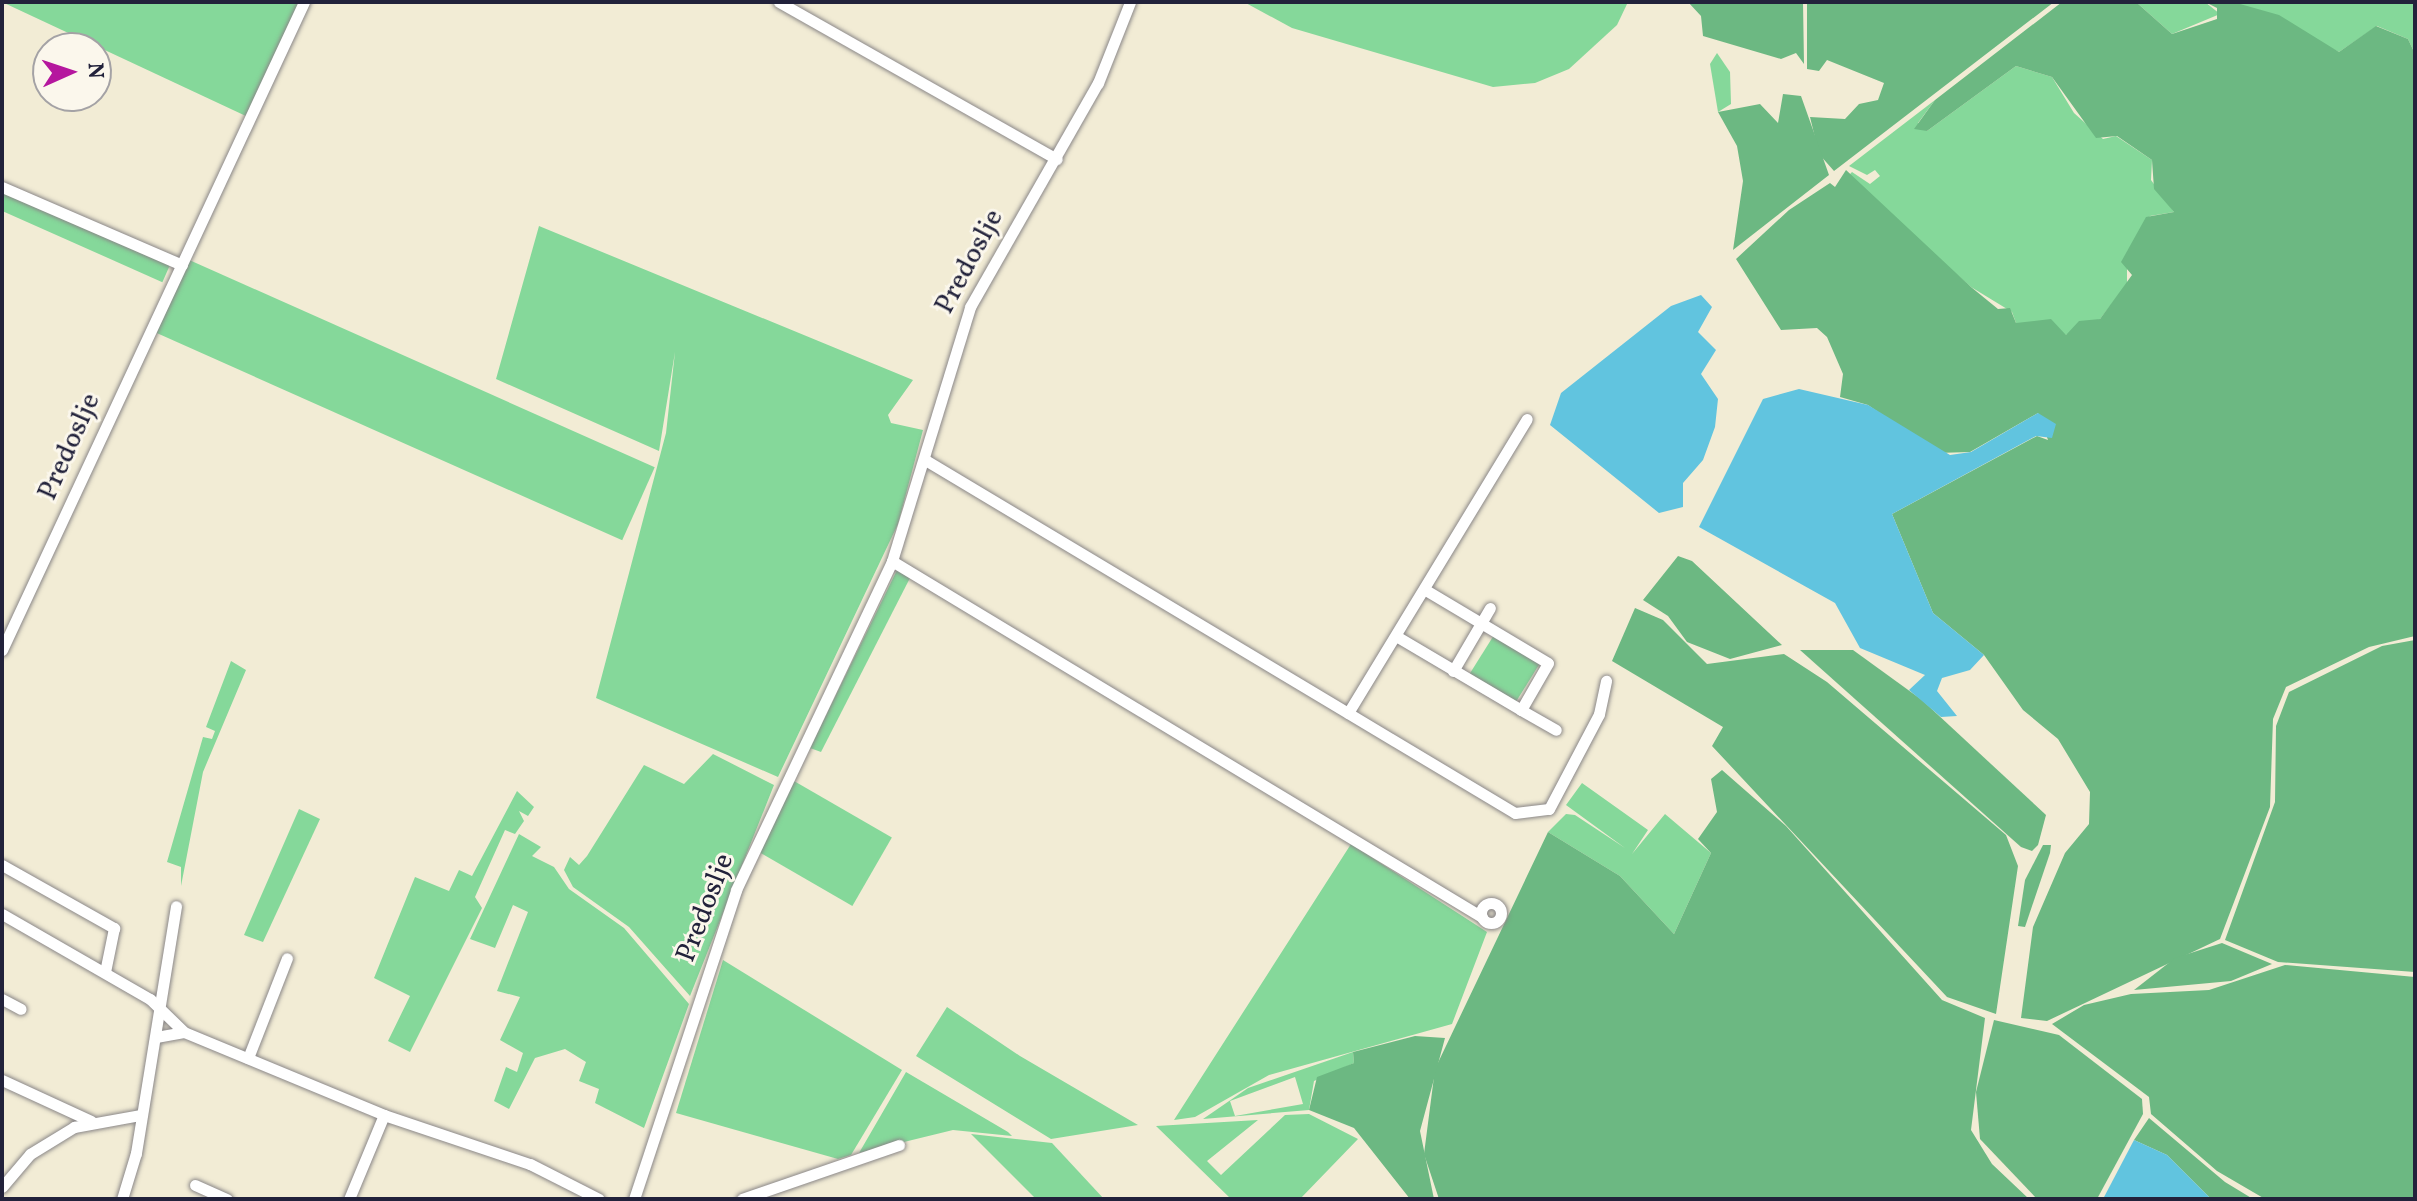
<!DOCTYPE html>
<html>
<head>
<meta charset="utf-8">
<style>
  body { margin:0 }
  #map { position:relative; width:2417px; height:1201px; overflow:hidden; background:#f2ecd5; font-family:Vollkorn,serif }
  div>[style] { position:absolute }
  [style*='--x'] { left:calc(var(--x)*1px); top:calc(var(--y)*1px); width:calc(var(--w)*1px); rotate:calc(var(--a)*1deg) }
  .green>* { inset:0; background:#85d89a; transform-origin:0 0 }
  .forest>* { inset:0; background:#6cb882 }
  .water>* { inset:0; background:#61c4df }
  .roads { filter:drop-shadow(0 0 2px #8a8788) drop-shadow(0 0 2px #8a8788) }
  .minor>* { height:11px; margin:-5.5px; padding:0 5.5px; transform-origin:5.5px; border-radius:5.5px; background:#fff }
  .minor>.ring { margin:-5.5px; padding:0; box-sizing:content-box; background:none; border:11px solid #fff; border-radius:50% }
  span { translate:-50% -50%; white-space:nowrap; text-align:center; line-height:1.15; -webkit-text-stroke:6px #fbf7ec; paint-order:stroke }
  .street-label { font-size:28px; color:#22223b }
  .frame { position:absolute; inset:0; border:4px solid #22223b; pointer-events:none }
  .north { position:absolute; left:32px; top:32px; width:80px; height:80px; box-sizing:border-box; background:#fbf7ec; border:2px solid #a4a2a5; border-radius:50%; rotate:87deg; font-size:22px; font-weight:700; line-height:32px; text-align:center; color:#22223b }
  .north::after { content:''; display:block; margin:auto; width:28px; height:36px; background:#b5179e; clip-path:polygon(50% 0,100% 100%,50% 72%,0 100%) }
</style>
</head>
<body>
<div id="map">
  <div class="green">
    <i style="clip-path:polygon(2px 2px,301px 2px,248px 117px)"></i>
    <i style="clip-path:polygon(1244px 2px,1628px 2px,1617px 25px,1569px 69px,1535px 83px,1493px 87px,1292px 28px)"></i>
    <i style="clip-path:polygon(2136px 2px,2205px 2px,2220px 14px,2172px 34px)"></i>
    <i style="clip-path:polygon(2233px 2px,2415px 2px,2415px 54px,2408px 39px,2377px 26px,2339px 52px)"></i>
    <i style="clip-path:polygon(1717px 53px,1730px 72px,1731px 104px,1718px 112px,1710px 64px)"></i>
    <i style="clip-path:polygon(2016px 66px,2052px 77px,2074px 113px,2103px 139px,2116px 136px,2152px 160px,2151px 180px,2174px 212px,2150px 216px,2127px 252px,2127px 284px,2100px 319px,2066px 335px,2016px 323px,2012px 312px,1971px 287px,1847px 177px,1852px 172px,1870px 184px,1880px 176px,1875px 170px,1867px 175px,1849px 166px,1935px 100px,1918px 123px,1927px 131px)"></i>
    <i style="left:2px;top:190px;width:184px;height:19px;rotate:24deg"></i>
    <i style="clip-path:polygon(539px 226px,913px 380px,888px 415px,891px 423px,923px 430px,898px 524px,778px 777px,596px 698px,666px 433px,675px 352px,659px 451px,496px 379px)"></i>
    <i style="left:187px;top:259px;width:512px;height:80px;rotate:24deg"></i>
    <i style="clip-path:polygon(897px 570px,911px 576px,821px 752px,810px 748px)"></i>
    <i style="left:1494px;top:635px;width:54px;height:47px;rotate:32deg"></i>
    <i style="clip-path:polygon(231px 661px,246px 670px,203px 772px,181px 886px,181px 867px,167px 862px,203px 737px,212px 739px,215px 731px,206px 727px)"></i>
    <i style="clip-path:polygon(713px 754px,774px 785px,690px 996px,629px 927px,573px 887px,564px 870px,570px 857px,579px 865px,587px 856px,644px 765px,684px 784px)"></i>
    <i style="left:794px;top:781px;width:113px;height:79px;rotate:30deg"></i>
    <i style="clip-path:polygon(1582px 783px,1648px 830px,1632px 854px,1665px 814px,1711px 853px,1674px 934px,1620px 876px,1548px 832px,1566px 814px,1575px 815px,1625px 848px,1566px 805px)"></i>
    <i style="clip-path:polygon(517px 791px,534px 807px,528px 816px,519px 811px,524px 821px,515px 834px,505px 830px,475px 897px,482px 908px,410px 1052px,388px 1041px,410px 996px,374px 978px,415px 877px,449px 891px,459px 870px,472px 876px)"></i>
    <i style="clip-path:polygon(299px 809px,320px 819px,263px 942px,244px 935px)"></i>
    <i style="clip-path:polygon(519px 834px,541px 847px,532px 856px,554px 867px,569px 889px,624px 928px,689px 1004px,644px 1128px,595px 1103px,599px 1089px,579px 1081px,586px 1062px,565px 1049px,535px 1058px,509px 1109px,494px 1101px,506px 1067px,517px 1072px,523px 1053px,500px 1040px,520px 997px,497px 991px,528px 912px,513px 905px,495px 948px,470px 939px)"></i>
    <i style="clip-path:polygon(1351px 844px,1487px 932px,1452px 1024px,1269px 1075px,1195px 1117px,1174px 1120px)"></i>
    <i style="clip-path:polygon(723px 960px,902px 1070px,851px 1155px,838px 1159px,676px 1113px)"></i>
    <i style="clip-path:polygon(947px 1007px,1020px 1056px,1138px 1125px,1051px 1139px,916px 1056px)"></i>
    <i style="clip-path:polygon(evenodd,1353px 1052px,1354px 1063px,1314px 1081px,1309px 1110px,1203px 1119px,1248px 1088px,1353px 1052px,1295px 1077px,1303px 1104px,1235px 1116px,1230px 1101px,1295px 1077px)"></i>
    <i style="clip-path:polygon(906px 1072px,1008px 1132px,1012px 1136px,953px 1130px,859px 1153px)"></i>
    <i style="clip-path:polygon(1309px 1114px,1358px 1139px,1300px 1199px,1231px 1199px,1156px 1126px,1258px 1120px,1207px 1161px,1221px 1175px,1285px 1115px)"></i>
    <i style="clip-path:polygon(971px 1134px,1052px 1143px,1104px 1199px,1036px 1199px)"></i>
  </div>
  <div class="forest">
    <i style="clip-path:polygon(1688px 2px,1803px 2px,1804px 64px,1796px 53px,1781px 59px,1703px 36px,1701px 16px)"></i>
    <i style="clip-path:polygon(1807px 2px,2054px 2px,1834px 171px,1819px 154px,1810px 117px,1845px 119px,1859px 104px,1878px 100px,1884px 83px,1827px 60px,1819px 71px,1807px 69px)"></i>
    <i style="clip-path:polygon(2062px 2px,2136px 2px,2172px 34px,2217px 19px,2217px 8px,2205px 2px,2233px 2px,2279px 15px,2339px 52px,2376px 26px,2408px 39px,2415px 54px,2415px 636px,2369px 647px,2286px 687px,2273px 719px,2270px 807px,2220px 939px,2047px 1021px,2021px 1018px,2033px 927px,2065px 853px,2089px 824px,2090px 792px,2058px 739px,2023px 710px,1984px 655px,1933px 613px,1892px 514px,2037px 436px,2048px 440px,2038px 413px,1970px 452px,1937px 453px,1868px 405px,1840px 397px,1843px 374px,1827px 337px,1817px 328px,1781px 330px,1736px 259px,1789px 210px,1830px 183px,1835px 187px,1846px 170px,1971px 287px,1998px 309px,2010px 308px,2016px 323px,2051px 319px,2066px 335px,2079px 321px,2100px 319px,2132px 275px,2121px 262px,2146px 217px,2174px 212px,2154px 189px,2152px 160px,2117px 136px,2096px 138px,2052px 77px,2016px 66px,1927px 131px,1914px 129px,1935px 100px)"></i>
    <i style="clip-path:polygon(1783px 94px,1801px 96px,1829px 175px,1733px 250px,1743px 181px,1737px 146px,1718px 112px,1760px 104px,1778px 123px)"></i>
    <i style="clip-path:polygon(1678px 556px,1692px 561px,1782px 645px,1730px 659px,1687px 642px,1668px 616px,1643px 600px)"></i>
    <i style="clip-path:polygon(1635px 608px,1663px 620px,1707px 664px,1784px 654px,1827px 682px,2006px 835px,2018px 866px,1996px 1014px,1947px 997px,1712px 746px,1723px 727px,1612px 661px)"></i>
    <i style="clip-path:polygon(2415px 640px,2415px 972px,2278px 962px,2225px 940px,2275px 802px,2276px 726px,2289px 692px,2382px 646px)"></i>
    <i style="clip-path:polygon(1800px 650px,1853px 650px,1922px 700px,2046px 815px,2038px 845px,2032px 851px,2021px 847px)"></i>
    <i style="clip-path:polygon(1722px 770px,1786px 826px,1942px 1000px,1985px 1018px,1971px 1130px,1992px 1164px,2029px 1199px,1439px 1199px,1424px 1154px,1435px 1069px,1548px 832px,1620px 876px,1674px 934px,1711px 853px,1698px 839px,1717px 812px,1711px 779px)"></i>
    <i style="clip-path:polygon(2043px 845px,2051px 845px,2050px 853px,2025px 927px,2018px 926px,2025px 880px)"></i>
    <i style="clip-path:polygon(2222px 943px,2272px 964px,2231px 981px,2134px 990px,2175px 958px)"></i>
    <i style="clip-path:polygon(2285px 965px,2415px 977px,2415px 1199px,2265px 1199px,2217px 1171px,2151px 1114px,2149px 1097px,2052px 1024px,2084px 1005px,2131px 994px,2209px 990px)"></i>
    <i style="clip-path:polygon(1994px 1020px,2059px 1035px,2142px 1099px,2143px 1114px,2097px 1199px,2037px 1199px,1980px 1139px,1976px 1092px)"></i>
    <i style="clip-path:polygon(1415px 1036px,1445px 1038px,1420px 1131px,1434px 1199px,1410px 1199px,1354px 1128px,1309px 1110px,1317px 1077px,1354px 1063px,1353px 1052px)"></i>
    <i style="clip-path:polygon(2149px 1118px,2225px 1182px,2253px 1199px,2211px 1199px,2167px 1155px,2134px 1140px)"></i>
  </div>
  <div class="water">
    <i style="clip-path:polygon(1701px 295px,1712px 307px,1698px 332px,1716px 350px,1701px 374px,1718px 399px,1715px 427px,1703px 460px,1683px 483px,1683px 507px,1659px 513px,1550px 425px,1561px 393px,1671px 306px)"></i>
    <i style="clip-path:polygon(1799px 389px,1868px 405px,1950px 455px,1971px 452px,2038px 413px,2056px 424px,2052px 438px,2036px 436px,1892px 514px,1933px 613px,1984px 655px,1970px 670px,1942px 678px,1937px 691px,1957px 716px,1941px 717px,1909px 690px,1925px 675px,1860px 648px,1835px 603px,1699px 527px,1763px 399px)"></i>
    <i style="clip-path:polygon(2134px 1140px,2167px 1155px,2211px 1199px,2103px 1199px)"></i>
  </div>
  <div class="roads">
    <div class="minor">
      <i style="--x:779;--y:2;--w:319;--a:29.5"></i>
      <i style="--x:2;--y:187;--w:196;--a:23.4"></i>
      <i style="--x:927;--y:461;--w:685;--a:30.91"></i>
      <i style="--x:1515;--y:813;--w:34;--a:-7"></i>
      <i style="--x:1549;--y:809;--w:107;--a:-62.2"></i>
      <i style="--x:1599;--y:714;--w:34;--a:-78"></i>
      <i style="--x:892;--y:561;--w:689;--a:31.11"></i>
      <i style="--x:1396;--y:636;--w:145;--a:30.6"></i>
      <i style="--x:1521;--y:710;--w:54;--a:-60.1"></i>
      <i style="--x:1548;--y:663;--w:144;--a:-149.2"></i>
      <i style="--x:2;--y:650;--w:715;--a:-65.01"></i>
      <i style="--x:1453;--y:671;--w:73;--a:-59.6"></i>
      <i style="--x:1521;--y:710;--w:40;--a:29.7"></i>
      <i style="--x:1348;--y:713;--w:344;--a:-58.7"></i>
      <i style="--x:2;--y:865;--w:129;--a:29.4"></i>
      <i style="--x:114;--y:928;--w:45;--a:101.6"></i>
      <i class="ring" style="left:1481px;top:903px;width:9px;height:9px"></i>
      <i style="--x:2;--y:914;--w:171;--a:29.9"></i>
      <i style="--x:150;--y:999;--w:47;--a:44.1"></i>
      <i style="--x:184;--y:1032;--w:217;--a:22.5"></i>
      <i style="--x:384;--y:1115;--w:154;--a:18.6"></i>
      <i style="--x:530;--y:1164;--w:77;--a:26.9"></i>
      <i style="--x:2;--y:999;--w:21;--a:28"></i>
      <i style="--x:156;--y:1037;--w:28;--a:-10"></i>
      <i style="--x:248;--y:1058;--w:107;--a:-68.7"></i>
      <i style="--x:2;--y:1080;--w:98;--a:24.7"></i>
      <i style="--x:195;--y:1185;--w:35;--a:24"></i>
      <i style="--x:2;--y:1187;--w:43;--a:-49.7"></i>
      <i style="--x:30;--y:1154;--w:52;--a:-31.5"></i>
      <i style="--x:74;--y:1127;--w:68;--a:-10.2"></i>
      <i style="--x:122;--y:1199;--w:48;--a:-73.1"></i>
      <i style="--x:136;--y:1153;--w:250;--a:-80.8"></i>
      <i style="--x:349;--y:1199;--w:91;--a:-67.4"></i>
      <i style="--x:634;--y:1199;--w:325;--a:-71.7"></i>
      <i style="--x:736;--y:890;--w:364;--a:-64.6"></i>
      <i style="--x:892;--y:561;--w:266;--a:-72.9"></i>
      <i style="--x:970;--y:307;--w:258;--a:-60.3"></i>
      <i style="--x:1098;--y:83;--w:87;--a:-68.4"></i>
      <i style="--x:742;--y:1199;--w:166;--a:-19"></i>
    </div>
  </div>
  <div class="street-label">
    <span style="left:970px;top:262px;rotate:-62deg">Predoslje</span>
    <span style="left:70px;top:447px;rotate:-66deg">Predoslje</span>
    <span style="left:706px;top:908px;rotate:-69deg">Predoslje</span>
  </div>
  <div class="frame"></div>
  <div class="north">N</div>
</div>
</body>
</html>
